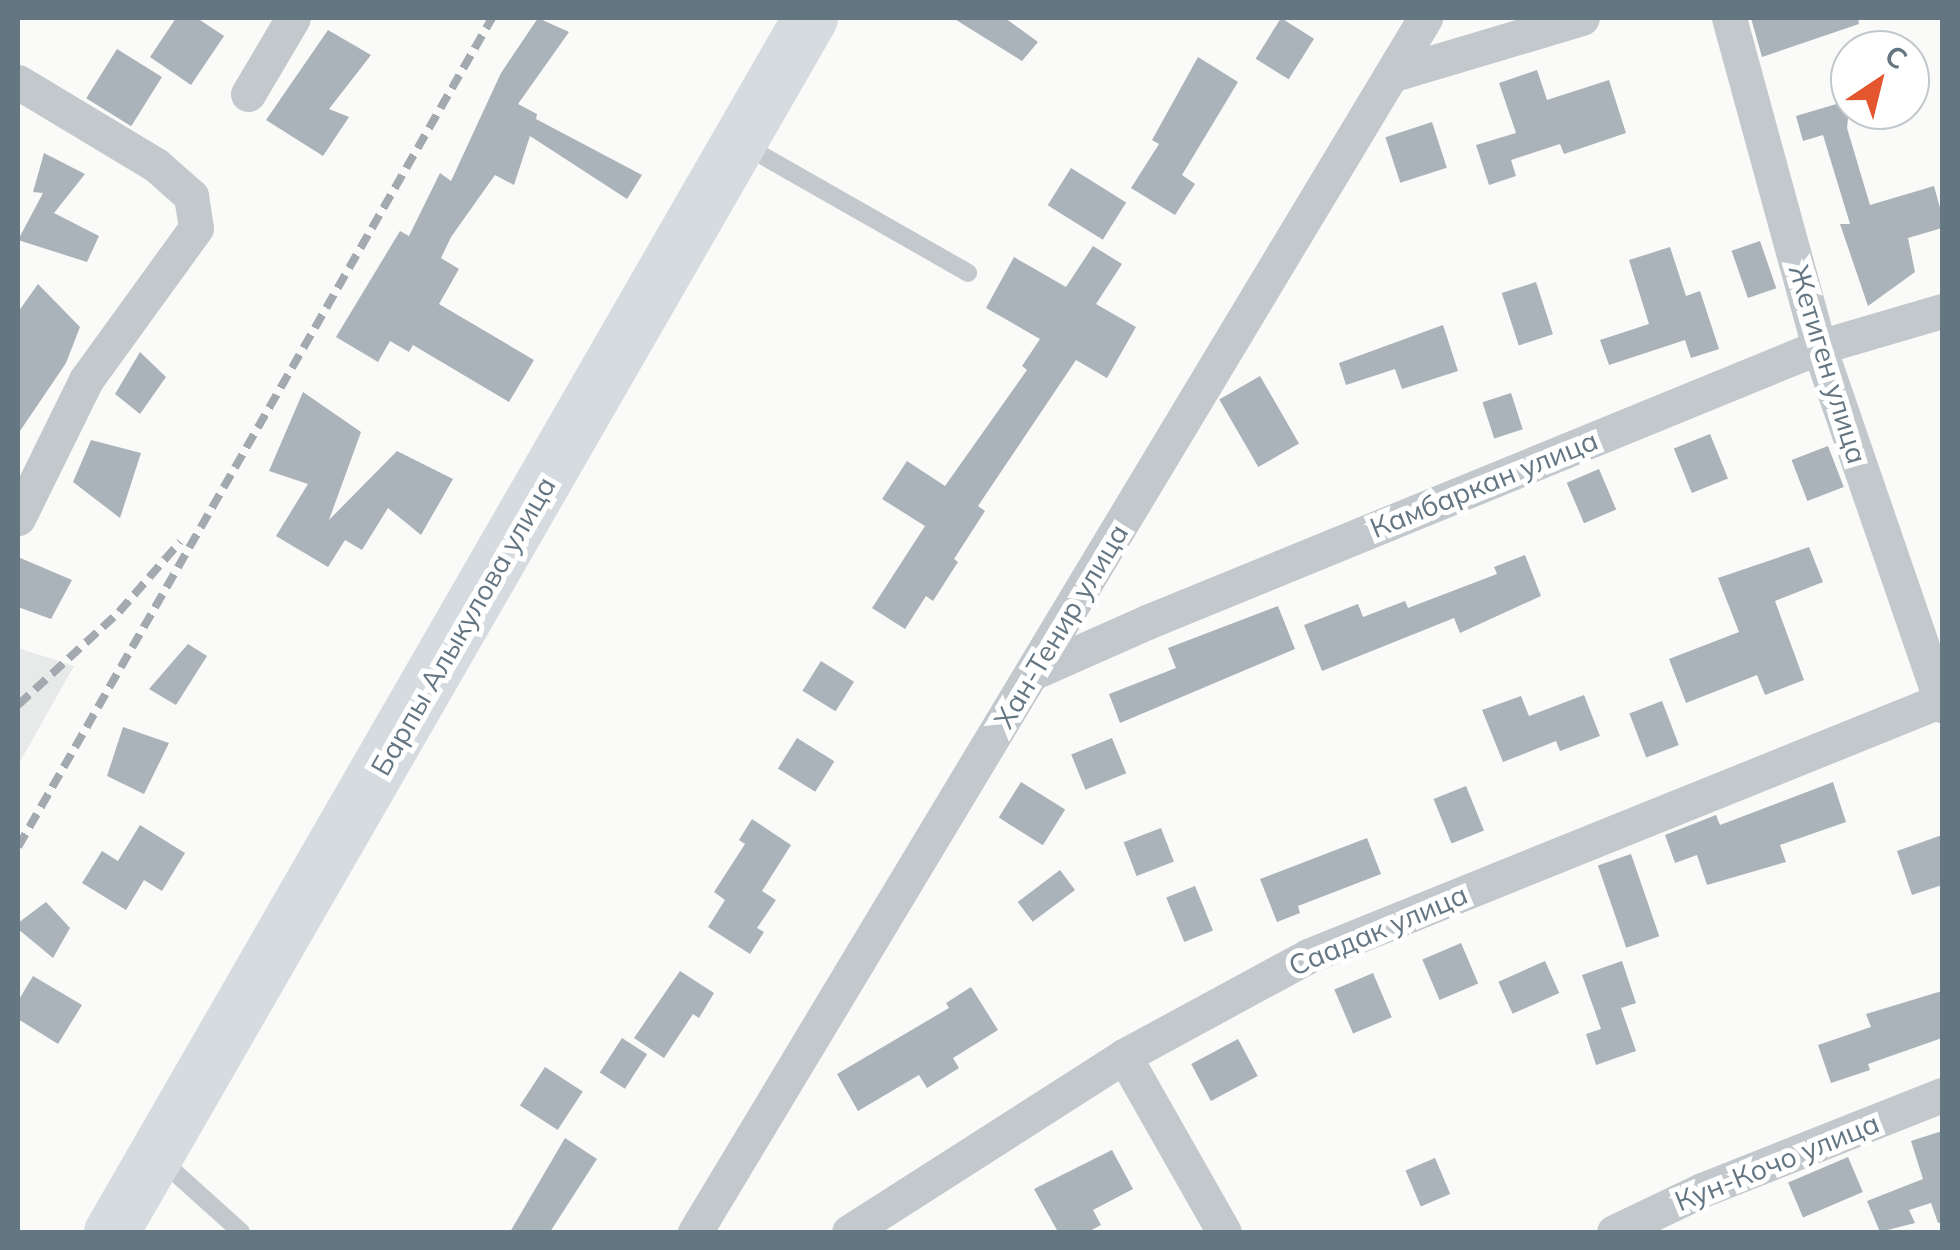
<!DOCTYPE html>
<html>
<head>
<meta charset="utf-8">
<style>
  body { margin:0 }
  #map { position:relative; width:1960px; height:1250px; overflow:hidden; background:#fafaf8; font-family:Mulish,sans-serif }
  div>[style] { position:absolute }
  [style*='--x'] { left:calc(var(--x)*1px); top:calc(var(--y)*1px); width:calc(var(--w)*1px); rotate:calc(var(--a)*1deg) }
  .built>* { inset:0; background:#e8e9e9 }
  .building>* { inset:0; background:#aab3b9; transform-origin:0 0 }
  .lane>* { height:18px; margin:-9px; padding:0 9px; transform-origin:9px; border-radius:9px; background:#c3c8cc }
  .street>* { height:35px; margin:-17.5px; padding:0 17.5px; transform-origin:17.5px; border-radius:17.5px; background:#c3c8cc }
  .primary>* { height:55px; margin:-27.5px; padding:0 27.5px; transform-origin:27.5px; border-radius:27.5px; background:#d6dbdf }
  .rail>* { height:8px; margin-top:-4px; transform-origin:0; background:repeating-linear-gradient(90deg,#a2aab0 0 15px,transparent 0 23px) }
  span { translate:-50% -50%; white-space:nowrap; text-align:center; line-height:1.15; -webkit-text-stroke:10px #fff; paint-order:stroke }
  .street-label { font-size:28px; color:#657683 }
  .frame { position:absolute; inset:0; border:20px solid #657683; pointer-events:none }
  .north { position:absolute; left:1830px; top:30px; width:100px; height:100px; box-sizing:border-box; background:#fff; border:2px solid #c1c8cd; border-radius:50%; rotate:35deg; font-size:28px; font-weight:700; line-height:40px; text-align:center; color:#657683 }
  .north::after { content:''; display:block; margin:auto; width:35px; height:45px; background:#e4572e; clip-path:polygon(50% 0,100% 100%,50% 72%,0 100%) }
</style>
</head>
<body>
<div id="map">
  <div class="built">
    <i style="clip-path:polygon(18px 648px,74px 666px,18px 765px)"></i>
  </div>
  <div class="building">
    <i style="clip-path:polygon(176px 18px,197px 18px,224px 36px,191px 85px,150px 57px)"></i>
    <i style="clip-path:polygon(538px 18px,569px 32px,518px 104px,537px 114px,536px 119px,642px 175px,627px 199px,530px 136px,514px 185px,495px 175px,451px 237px,441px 258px,459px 269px,439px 304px,534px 360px,509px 402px,413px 345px,409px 352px,390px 341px,378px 362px,336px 337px,400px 231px,409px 236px,440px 173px,451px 181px,501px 73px)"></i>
    <i style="clip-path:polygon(953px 18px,1005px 18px,1038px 42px,1022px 61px)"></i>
    <i style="left:1281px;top:18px;width:39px;height:48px;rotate:32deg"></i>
    <i style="clip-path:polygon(1751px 18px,1858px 18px,1859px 24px,1762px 57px)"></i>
    <i style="clip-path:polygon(328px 30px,371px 55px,329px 109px,349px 117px,323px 156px,266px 120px)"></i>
    <i style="left:117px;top:49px;width:53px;height:58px;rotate:32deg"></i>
    <i style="clip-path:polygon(1198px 57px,1238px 82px,1182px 175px,1195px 184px,1175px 215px,1131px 188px,1159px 144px,1152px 140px)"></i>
    <i style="clip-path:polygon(1537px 70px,1547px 100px,1609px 80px,1626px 133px,1564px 154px,1560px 144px,1511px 160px,1516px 176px,1489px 185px,1476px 145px,1516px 133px,1499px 83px)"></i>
    <i style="clip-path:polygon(1850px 100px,1847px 128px,1870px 205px,1934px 186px,1942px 215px,1942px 228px,1908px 238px,1915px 272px,1868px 306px,1840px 224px,1850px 224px,1823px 135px,1803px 141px,1796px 116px)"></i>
    <i style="left:1432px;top:122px;width:48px;height:49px;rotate:72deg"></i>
    <i style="clip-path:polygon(44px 153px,85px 174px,54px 213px,99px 236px,87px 262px,18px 240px,43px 193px,33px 192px)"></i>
    <i style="left:1071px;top:168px;width:65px;height:44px;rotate:32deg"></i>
    <i style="left:1760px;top:241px;width:50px;height:30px;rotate:71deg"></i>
    <i style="clip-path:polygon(1093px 246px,1122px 264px,1096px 304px,1136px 327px,1107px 378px,1076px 360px,978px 506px,985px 511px,954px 559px,958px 562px,933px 601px,926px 596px,905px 629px,872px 608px,925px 526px,882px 499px,907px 461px,945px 486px,1027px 370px,1022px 366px,1040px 339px,986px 308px,1014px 257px,1066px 287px)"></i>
    <i style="clip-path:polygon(1670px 247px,1686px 296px,1700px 291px,1719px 349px,1691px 358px,1685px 340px,1609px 365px,1600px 340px,1649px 324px,1629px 260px)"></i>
    <i style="left:1536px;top:282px;width:55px;height:36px;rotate:72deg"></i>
    <i style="clip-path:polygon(38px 284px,80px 327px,66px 363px,18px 434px,18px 312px)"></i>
    <i style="clip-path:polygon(1443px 325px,1458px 371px,1402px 389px,1395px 369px,1346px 385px,1339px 363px)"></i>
    <i style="clip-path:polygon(140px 352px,166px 377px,140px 414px,115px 394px)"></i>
    <i style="left:1260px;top:376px;width:78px;height:47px;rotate:60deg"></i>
    <i style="clip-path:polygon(303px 392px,361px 432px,329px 520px,397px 451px,453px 479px,421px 535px,388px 508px,362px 550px,345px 540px,328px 567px,276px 536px,308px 484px,269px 471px)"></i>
    <i style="left:1511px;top:393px;width:38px;height:30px;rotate:72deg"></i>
    <i style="left:1710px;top:434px;width:48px;height:39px;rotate:68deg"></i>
    <i style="clip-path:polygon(91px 440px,141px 453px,120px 518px,73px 482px)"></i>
    <i style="left:1828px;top:446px;width:44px;height:39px;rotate:69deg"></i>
    <i style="left:1599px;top:469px;width:44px;height:35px;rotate:67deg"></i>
    <i style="clip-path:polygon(1809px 547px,1823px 582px,1775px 601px,1804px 680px,1765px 695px,1757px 675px,1686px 703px,1669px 659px,1739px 632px,1718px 578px)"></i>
    <i style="clip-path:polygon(1525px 555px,1541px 596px,1460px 633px,1454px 618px,1322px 671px,1304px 625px,1358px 604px,1363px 617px,1405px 601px,1408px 608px,1497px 574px,1494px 567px)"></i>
    <i style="clip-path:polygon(18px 557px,72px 580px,51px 619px,18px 607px)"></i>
    <i style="clip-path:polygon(1278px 606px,1295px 649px,1120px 723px,1109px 694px,1176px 668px,1168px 648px)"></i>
    <i style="clip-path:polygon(188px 644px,207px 656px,176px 705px,149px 689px)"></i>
    <i style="left:821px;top:661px;width:39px;height:35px;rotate:32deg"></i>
    <i style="clip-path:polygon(1584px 695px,1600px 736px,1560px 751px,1556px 741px,1503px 762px,1482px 710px,1521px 696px,1529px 716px)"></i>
    <i style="left:1662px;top:701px;width:47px;height:35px;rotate:69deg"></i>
    <i style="clip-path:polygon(123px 727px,169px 743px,144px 794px,107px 776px)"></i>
    <i style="left:797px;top:738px;width:44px;height:36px;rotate:32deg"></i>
    <i style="left:1112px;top:738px;width:38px;height:44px;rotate:68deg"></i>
    <i style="left:1021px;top:782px;width:52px;height:42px;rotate:32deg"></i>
    <i style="clip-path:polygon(1833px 782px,1846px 822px,1780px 845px,1786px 862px,1707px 885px,1697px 855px,1675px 863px,1665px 835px,1716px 815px,1720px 825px)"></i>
    <i style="left:1466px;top:786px;width:48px;height:35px;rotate:68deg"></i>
    <i style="clip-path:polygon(752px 819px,791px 845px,762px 891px,776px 900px,757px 928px,764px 932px,750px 954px,708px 927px,725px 900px,714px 892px,745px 844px,739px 840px)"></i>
    <i style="clip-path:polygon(140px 825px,185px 853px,162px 891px,144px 880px,126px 910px,82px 883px,102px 851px,118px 861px)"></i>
    <i style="left:1161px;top:828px;width:36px;height:40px;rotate:69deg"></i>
    <i style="clip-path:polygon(1942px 835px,1942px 885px,1912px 895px,1897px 851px)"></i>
    <i style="clip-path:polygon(1367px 838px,1381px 874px,1298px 906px,1300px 913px,1277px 922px,1260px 879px)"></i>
    <i style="left:1631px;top:854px;width:87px;height:35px;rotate:71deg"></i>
    <i style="left:1060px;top:870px;width:25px;height:53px;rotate:53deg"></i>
    <i style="left:1195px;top:886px;width:48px;height:31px;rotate:68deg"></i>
    <i style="clip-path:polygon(46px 902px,70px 928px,53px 958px,18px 929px,18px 923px)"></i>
    <i style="left:1461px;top:943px;width:44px;height:42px;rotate:67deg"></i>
    <i style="left:1545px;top:961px;width:35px;height:51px;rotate:66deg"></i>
    <i style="clip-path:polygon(1622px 961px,1636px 1003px,1621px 1008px,1636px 1051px,1596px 1065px,1586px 1034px,1601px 1029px,1582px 975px)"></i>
    <i style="clip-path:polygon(680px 971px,714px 993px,699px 1018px,693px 1014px,664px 1058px,634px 1038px)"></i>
    <i style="left:1373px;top:973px;width:48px;height:42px;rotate:67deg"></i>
    <i style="clip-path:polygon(33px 976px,82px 1005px,58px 1044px,18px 1019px,18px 1001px)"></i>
    <i style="clip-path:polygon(971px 987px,998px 1030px,953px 1058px,959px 1068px,927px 1088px,919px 1075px,858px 1111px,837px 1074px,949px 1008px,946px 1003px)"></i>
    <i style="clip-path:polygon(1942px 991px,1942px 1038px,1868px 1064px,1870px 1070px,1831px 1083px,1818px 1045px,1871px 1027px,1866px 1014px)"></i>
    <i style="left:622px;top:1038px;width:30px;height:41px;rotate:33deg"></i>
    <i style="left:1238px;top:1039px;width:42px;height:53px;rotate:62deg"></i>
    <i style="left:545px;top:1067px;width:45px;height:46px;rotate:33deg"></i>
    <i style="clip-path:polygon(1942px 1131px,1942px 1222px,1938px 1223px,1931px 1203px,1909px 1210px,1915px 1223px,1880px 1232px,1867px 1201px,1923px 1179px,1911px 1141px)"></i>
    <i style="clip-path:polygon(565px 1138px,597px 1159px,550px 1232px,510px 1232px)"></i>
    <i style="clip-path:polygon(1112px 1150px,1133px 1189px,1093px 1210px,1101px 1225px,1088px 1232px,1058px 1232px,1034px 1189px)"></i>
    <i style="left:1848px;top:1157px;width:38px;height:65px;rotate:67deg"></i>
    <i style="left:1435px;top:1158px;width:39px;height:32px;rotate:67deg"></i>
  </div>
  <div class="lane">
    <i style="--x:744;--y:145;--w:258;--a:29.7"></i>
    <i style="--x:160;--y:1159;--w:109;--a:42"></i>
  </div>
  <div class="street">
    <i style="--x:1729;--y:18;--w:341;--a:74.7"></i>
    <i style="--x:1819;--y:347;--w:379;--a:71"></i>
    <i style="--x:1394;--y:74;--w:196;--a:-16.6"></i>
    <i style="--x:18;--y:82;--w:161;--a:31"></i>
    <i style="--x:156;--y:165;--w:47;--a:41.5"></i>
    <i style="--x:191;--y:196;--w:32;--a:81"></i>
    <i style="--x:196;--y:228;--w:188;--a:125.9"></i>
    <i style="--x:86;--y:380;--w:154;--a:116.2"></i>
    <i style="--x:248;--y:94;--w:88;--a:-59.4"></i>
    <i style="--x:1032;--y:673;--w:126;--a:-23.9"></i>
    <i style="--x:1147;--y:622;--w:726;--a:-22.26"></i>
    <i style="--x:1819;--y:347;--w:128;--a:-16.3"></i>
    <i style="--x:1124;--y:1056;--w:202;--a:60.4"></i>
    <i style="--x:695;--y:1232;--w:1417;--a:-58.98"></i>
    <i style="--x:849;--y:1232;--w:326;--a:-32.6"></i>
    <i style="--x:1124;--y:1056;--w:209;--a:-28.5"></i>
    <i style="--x:1308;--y:956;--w:684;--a:-21.99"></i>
    <i style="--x:1614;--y:1232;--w:98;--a:-25.5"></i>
    <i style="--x:1702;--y:1190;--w:258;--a:-21.6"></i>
  </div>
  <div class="primary">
    <i style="--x:111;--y:1232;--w:1401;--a:-60.07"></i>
  </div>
  <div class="rail">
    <i style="--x:18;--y:705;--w:137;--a:-42.6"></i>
    <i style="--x:119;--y:612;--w:93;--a:-48.9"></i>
    <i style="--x:18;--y:847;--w:955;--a:-60.24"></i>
  </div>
  <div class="street-label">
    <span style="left:1828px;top:364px;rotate:73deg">Жетиген улица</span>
    <span style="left:1484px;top:484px;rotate:-22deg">Камбаркан улица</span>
    <span style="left:463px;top:626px;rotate:-60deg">Барпы Алыкулова улица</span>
    <span style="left:1061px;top:626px;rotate:-59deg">Хан-Тенир улица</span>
    <span style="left:1378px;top:930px;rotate:-23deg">Саадак улица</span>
    <span style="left:1777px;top:1162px;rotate:-22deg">Кун-Кочо улица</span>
  </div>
  <div class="frame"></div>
  <div class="north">С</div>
</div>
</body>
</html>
